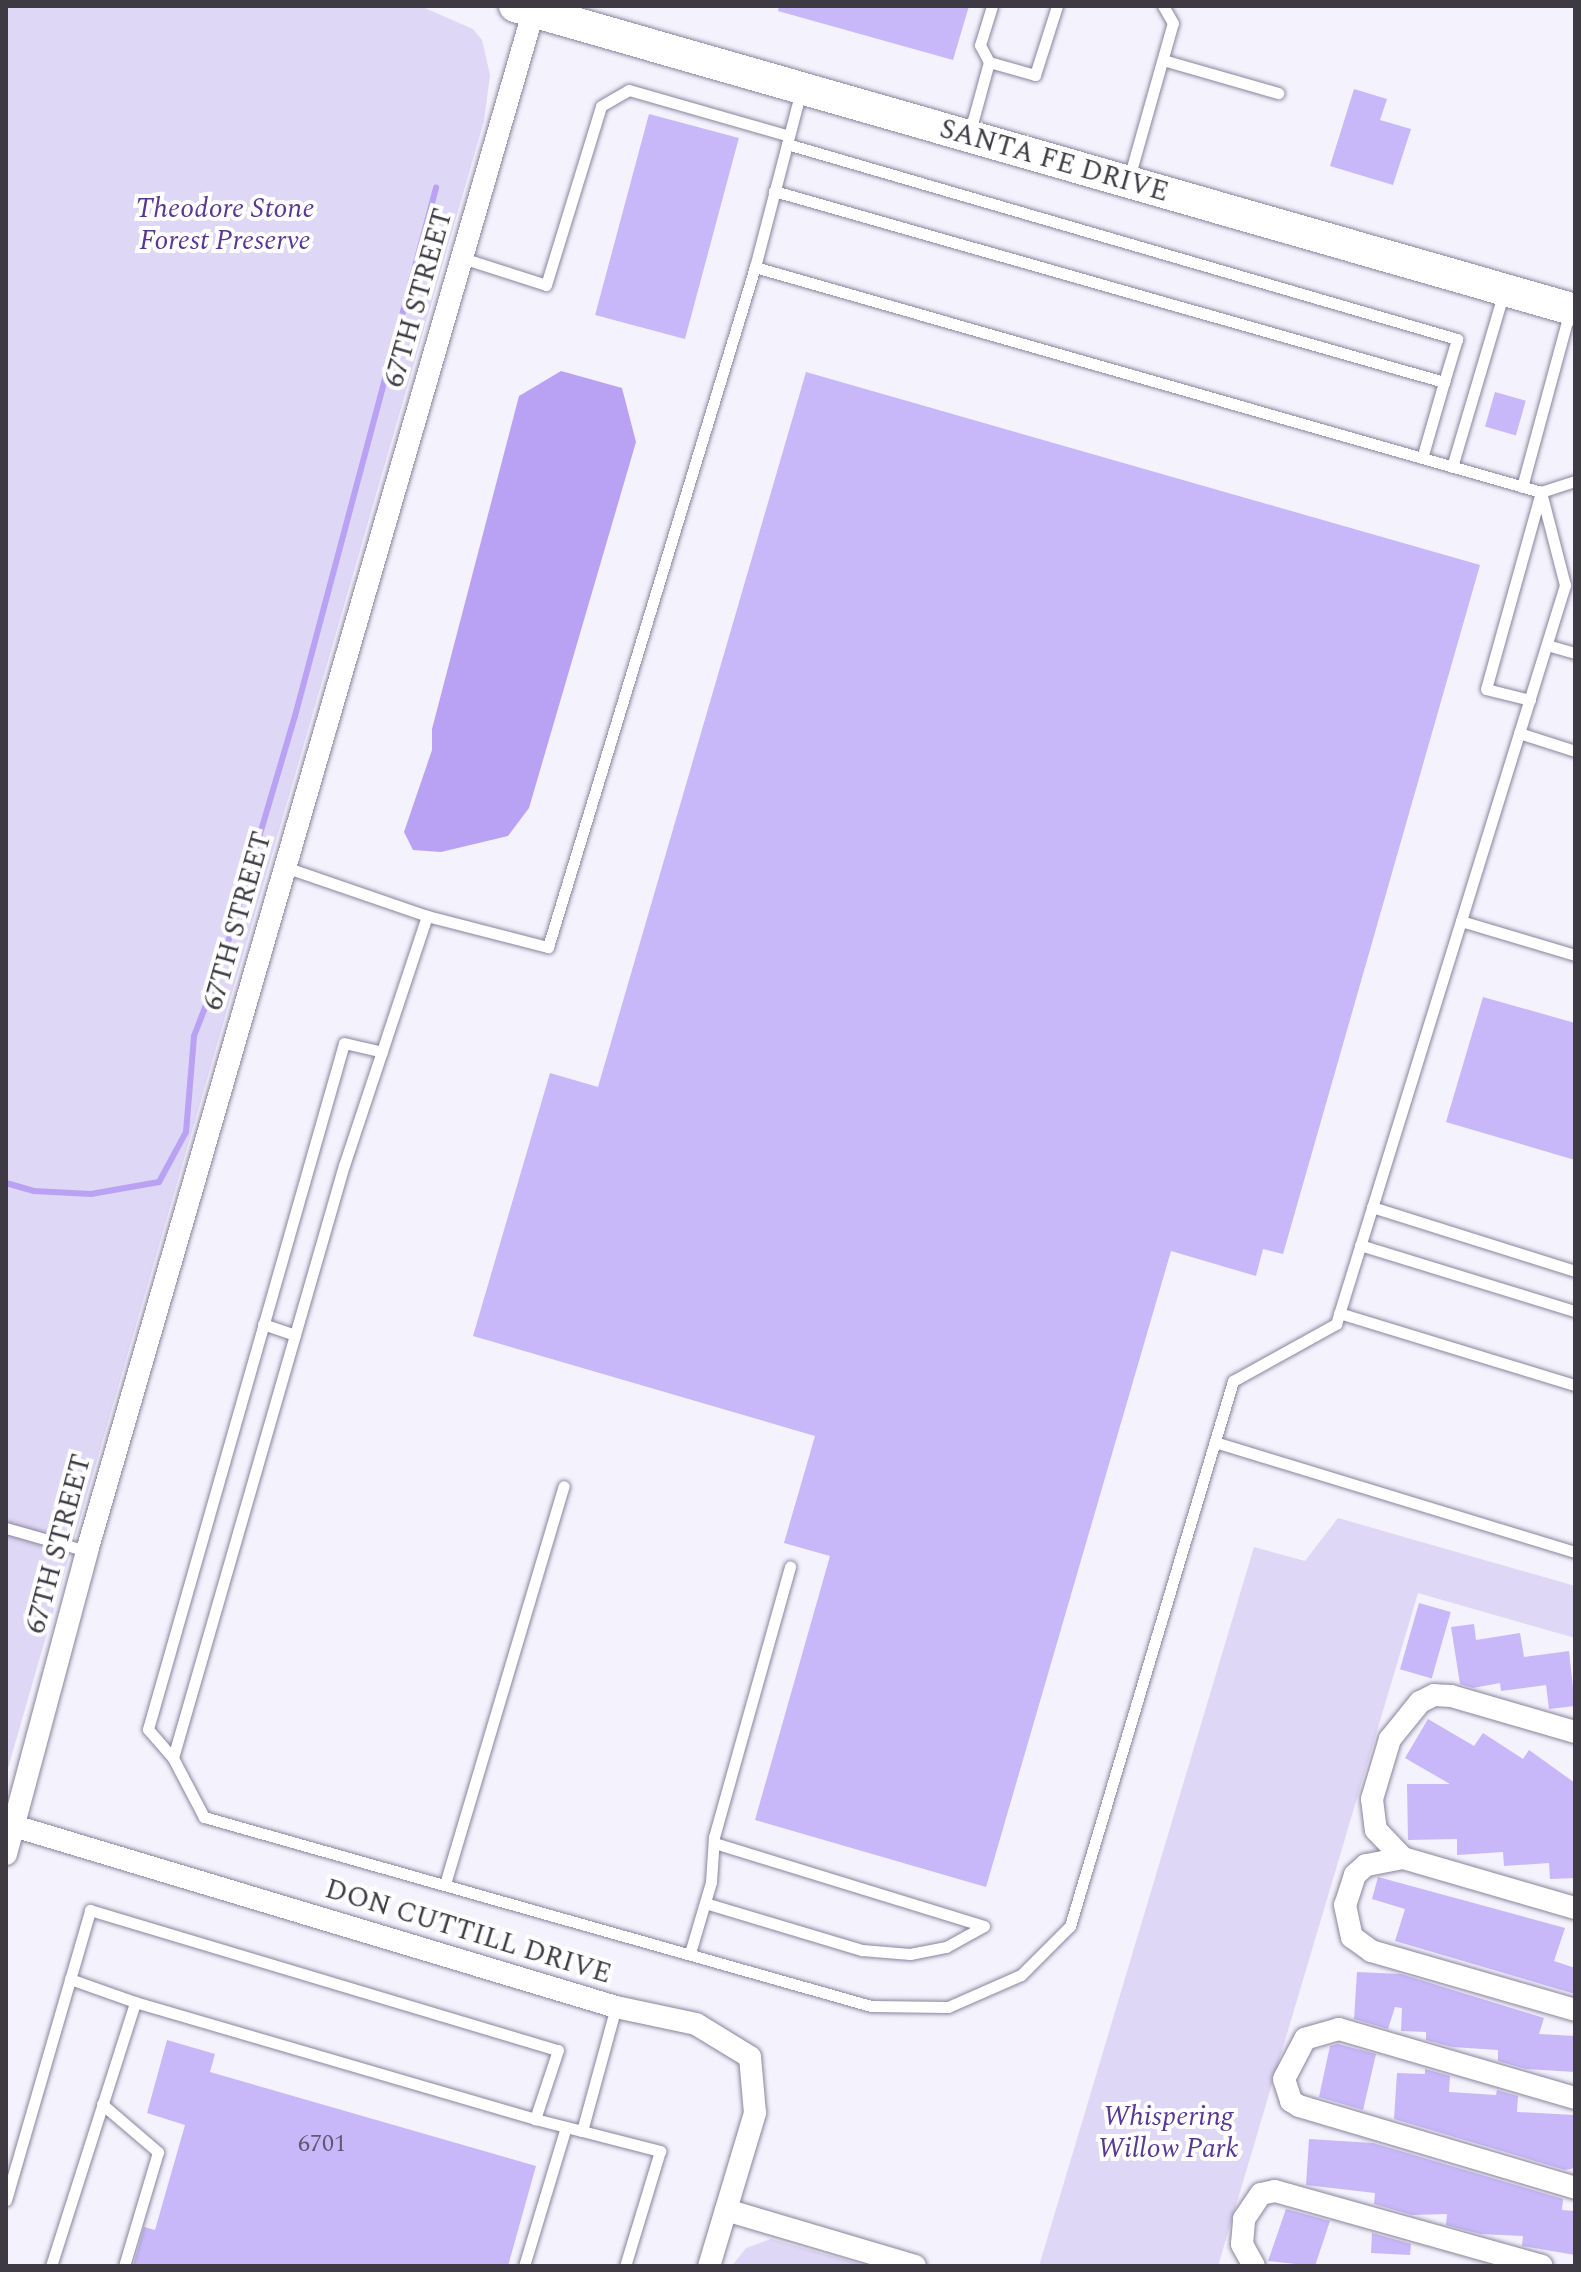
<!DOCTYPE html>
<html>
<head>
<meta charset="utf-8">
<style>
  body { margin:0 }
  #map { position:relative; width:1581px; height:2272px; overflow:hidden; background:#f4f2fd; font-family:Spectral,serif }
  div>[style] { position:absolute }
  [style*='--x'] { left:calc(var(--x)*1px); top:calc(var(--y)*1px); width:calc(var(--w)*1px); rotate:calc(var(--a)*1deg) }
  .green>* { inset:0; background:#ded7f5 }
  .water>* { inset:0; background:#b9a2f4 }
  .stream>* { height:6px; margin:-3px; padding:0 3px; transform-origin:3px; border-radius:3px; background:#b9a2f4 }
  .building>* { inset:0; background:#c8b7f9; transform-origin:0 0 }
  .roads { filter:drop-shadow(0 0 2px #8a849c) drop-shadow(0 0 2px #8a849c) }
  .lane>* { height:11px; margin:-5.5px; padding:0 5.5px; transform-origin:5.5px; border-radius:5.5px; background:#fff }
  .street>* { height:22px; margin:-11px; padding:0 11px; transform-origin:11px; border-radius:11px; background:#fff }
  .secondary>* { height:32px; margin:-16px; padding:0 16px; transform-origin:16px; border-radius:16px; background:#fff }
  span { translate:-50% -50%; white-space:nowrap; text-align:center; line-height:1.15; -webkit-text-stroke:8px #fff; paint-order:stroke }
  .number-label { font-size:24px; color:#605971 }
  .number-label span { -webkit-text-stroke-width:0 }
  .street-label { font-size:28px; color:#3d3a44 }
  .park-label { font-size:28px; color:#593795; font-style:italic }
  .frame { position:absolute; inset:0; border:8px solid #3d3a44; pointer-events:none }
</style>
</head>
<body>
<div id="map">
  <div class="green">
    <i style="clip-path:polygon(6px 6px,420px 6px,473px 29px,482px 40px,490px 75px,484px 121px,6px 1775px)"></i>
    <i style="clip-path:polygon(1338px 1518px,1575px 1586px,1575px 1638px,1418px 1593px,1218px 2266px,1039px 2266px,1254px 1547px,1305px 1561px)"></i>
    <i style="clip-path:polygon(771px 2239px,785px 2243px,867px 2266px,732px 2266px,746px 2248px)"></i>
  </div>
  <div class="water">
    <i style="clip-path:polygon(561px 371px,622px 388px,636px 442px,529px 808px,508px 836px,441px 852px,413px 850px,404px 832px,432px 750px,432px 729px,519px 396px)"></i>
  </div>
  <div class="stream">
    <i style="--x:6;--y:1183;--w:29;--a:16"></i>
    <i style="--x:34;--y:1191;--w:57;--a:3"></i>
    <i style="--x:91;--y:1194;--w:69;--a:-10"></i>
    <i style="--x:159;--y:1182;--w:57;--a:-61.6"></i>
    <i style="--x:186;--y:1132;--w:96;--a:-85.2"></i>
    <i style="--x:194;--y:1036;--w:72;--a:-68.8"></i>
    <i style="--x:220;--y:969;--w:264;--a:-73.5"></i>
    <i style="--x:295;--y:716;--w:547;--a:-75.05"></i>
  </div>
  <div class="building">
    <i style="clip-path:polygon(779px 6px,969px 6px,953px 60px,778px 11px)"></i>
    <i style="clip-path:polygon(1354px 89px,1387px 99px,1380px 120px,1411px 129px,1393px 185px,1330px 166px)"></i>
    <i style="left:649px;top:114px;width:93px;height:208px;rotate:15deg"></i>
    <i style="clip-path:polygon(806px 372px,1480px 565px,1283px 1254px,1263px 1249px,1256px 1276px,1171px 1251px,986px 1887px,755px 1820px,830px 1556px,784px 1543px,815px 1436px,473px 1336px,550px 1073px,598px 1087px)"></i>
    <i style="left:1495px;top:392px;width:32px;height:36px;rotate:16deg"></i>
    <i style="clip-path:polygon(1483px 997px,1575px 1023px,1575px 1160px,1446px 1122px)"></i>
    <i style="left:1419px;top:1603px;width:33px;height:69px;rotate:16deg"></i>
    <i style="clip-path:polygon(1474px 1624px,1476px 1640px,1520px 1633px,1524px 1657px,1569px 1651px,1575px 1706px,1549px 1709px,1546px 1685px,1501px 1691px,1500px 1683px,1473px 1688px,1460px 1684px,1451px 1627px)"></i>
    <i style="clip-path:polygon(1428px 1719px,1474px 1746px,1483px 1733px,1523px 1759px,1529px 1750px,1575px 1783px,1575px 1878px,1550px 1879px,1549px 1863px,1504px 1866px,1503px 1852px,1457px 1855px,1457px 1839px,1408px 1840px,1407px 1784px,1450px 1784px,1405px 1758px)"></i>
    <i style="clip-path:polygon(1378px 1877px,1565px 1928px,1554px 1961px,1575px 1968px,1575px 1994px,1395px 1941px,1405px 1909px,1372px 1899px)"></i>
    <i style="clip-path:polygon(1357px 1972px,1401px 1974px,1544px 2018px,1539px 2034px,1575px 2036px,1575px 2072px,1526px 2069px,1498px 2061px,1498px 2050px,1452px 2047px,1426px 2040px,1426px 2032px,1401px 2031px,1402px 2008px,1395px 2007px,1388px 2029px,1354px 2019px)"></i>
    <i style="clip-path:polygon(167px 2040px,215px 2054px,210px 2072px,536px 2166px,508px 2266px,133px 2266px,144px 2227px,155px 2230px,185px 2125px,147px 2113px)"></i>
    <i style="clip-path:polygon(1338px 2044px,1376px 2054px,1363px 2110px,1319px 2097px,1330px 2046px)"></i>
    <i style="clip-path:polygon(1425px 2069px,1450px 2076px,1449px 2092px,1496px 2095px,1497px 2090px,1518px 2096px,1517px 2112px,1575px 2115px,1575px 2168px,1565px 2170px,1394px 2119px,1397px 2073px,1425px 2074px)"></i>
    <i style="clip-path:polygon(1309px 2139px,1373px 2143px,1563px 2199px,1562px 2210px,1575px 2211px,1575px 2255px,1522px 2246px,1523px 2236px,1480px 2234px,1446px 2225px,1447px 2214px,1412px 2215px,1374px 2204px,1375px 2193px,1306px 2185px)"></i>
    <i style="clip-path:polygon(1286px 2209px,1330px 2221px,1315px 2266px,1268px 2261px)"></i>
    <i style="clip-path:polygon(1372px 2233px,1411px 2244px,1410px 2255px,1371px 2253px)"></i>
  </div>
  <div class="roads">
    <div class="lane">
      <i style="--x:1163;--y:60;--w:120;--a:16"></i>
      <i style="--x:989;--y:62;--w:19;--a:-118"></i>
      <i style="--x:980;--y:45;--w:41;--a:-72.9"></i>
      <i style="--x:969;--y:135;--w:76;--a:-74.7"></i>
      <i style="--x:989;--y:62;--w:48;--a:15.8"></i>
      <i style="--x:1035;--y:75;--w:72;--a:-72.3"></i>
      <i style="--x:787;--y:144;--w:698;--a:16.23"></i>
      <i style="--x:1457;--y:339;--w:45;--a:106.8"></i>
      <i style="--x:1129;--y:178;--w:161;--a:-74.2"></i>
      <i style="--x:1173;--y:23;--w:20;--a:-120"></i>
      <i style="--x:774;--y:191;--w:697;--a:15.91"></i>
      <i style="--x:1444;--y:382;--w:79;--a:106.1"></i>
      <i style="--x:462;--y:258;--w:88;--a:17.8"></i>
      <i style="--x:546;--y:285;--w:187;--a:-72.9"></i>
      <i style="--x:601;--y:106;--w:32;--a:-30"></i>
      <i style="--x:629;--y:90;--w:166;--a:16"></i>
      <i style="--x:1452;--y:467;--w:184;--a:-73.5"></i>
      <i style="--x:1522;--y:487;--w:183;--a:-74.8"></i>
      <i style="--x:1547;--y:645;--w:29;--a:16"></i>
      <i style="--x:1530;--y:700;--w:45;--a:-166"></i>
      <i style="--x:1486;--y:689;--w:205;--a:-74.4"></i>
      <i style="--x:1541;--y:492;--w:36;--a:-18"></i>
      <i style="--x:1519;--y:733;--w:59;--a:17.8"></i>
      <i style="--x:285;--y:867;--w:150;--a:19"></i>
      <i style="--x:427;--y:916;--w:262;--a:108.4"></i>
      <i style="--x:344;--y:1165;--w:617;--a:106.09"></i>
      <i style="--x:173;--y:1758;--w:67;--a:62.3"></i>
      <i style="--x:204;--y:1817;--w:693;--a:15.82"></i>
      <i style="--x:871;--y:2006;--w:77;--a:0.7"></i>
      <i style="--x:948;--y:2007;--w:80;--a:-23.7"></i>
      <i style="--x:1021;--y:1975;--w:69;--a:-45"></i>
      <i style="--x:1070;--y:1926;--w:569;--a:-73.35"></i>
      <i style="--x:1233;--y:1381;--w:118;--a:-29"></i>
      <i style="--x:1336;--y:1324;--w:774;--a:-72.78"></i>
      <i style="--x:1565;--y:585;--w:96;--a:-104.5"></i>
      <i style="--x:1541;--y:492;--w:818;--a:-164.03"></i>
      <i style="--x:755;--y:267;--w:182;--a:-75.4"></i>
      <i style="--x:427;--y:916;--w:125;--a:14.4"></i>
      <i style="--x:548;--y:947;--w:711;--a:-73.07"></i>
      <i style="--x:1461;--y:921;--w:119;--a:16.6"></i>
      <i style="--x:1372;--y:1207;--w:213;--a:17.5"></i>
      <i style="--x:1360;--y:1245;--w:225;--a:17.1"></i>
      <i style="--x:1339;--y:1313;--w:247;--a:17"></i>
      <i style="--x:263;--y:1324;--w:34;--a:19"></i>
      <i style="--x:1215;--y:1442;--w:376;--a:17"></i>
      <i style="--x:6;--y:1528;--w:84;--a:15.9"></i>
      <i style="--x:173;--y:1758;--w:38;--a:-131"></i>
      <i style="--x:148;--y:1729;--w:713;--a:-74.05"></i>
      <i style="--x:344;--y:1043;--w:39;--a:13"></i>
      <i style="--x:445;--y:1884;--w:415;--a:-73.4"></i>
      <i style="--x:705;--y:1903;--w:164;--a:16.7"></i>
      <i style="--x:862;--y:1950;--w:48;--a:4.8"></i>
      <i style="--x:910;--y:1954;--w:37;--a:-11"></i>
      <i style="--x:946;--y:1947;--w:43;--a:-28.9"></i>
      <i style="--x:984;--y:1926;--w:282;--a:-162.9"></i>
      <i style="--x:690;--y:1953;--w:74;--a:-73.5"></i>
      <i style="--x:711;--y:1882;--w:45;--a:-86.2"></i>
      <i style="--x:714;--y:1837;--w:281;--a:-74.3"></i>
      <i style="--x:70;--y:1979;--w:69;--a:19.5"></i>
      <i style="--x:102;--y:2104;--w:74;--a:40.6"></i>
      <i style="--x:158;--y:2152;--w:119;--a:106.6"></i>
      <i style="--x:582;--y:2131;--w:81;--a:14.4"></i>
      <i style="--x:660;--y:2151;--w:120;--a:106.9"></i>
      <i style="--x:6;--y:2200;--w:302;--a:-73.8"></i>
      <i style="--x:90;--y:1910;--w:488;--a:16.7"></i>
      <i style="--x:558;--y:2050;--w:73;--a:108.4"></i>
      <i style="--x:535;--y:2119;--w:49;--a:14.3"></i>
      <i style="--x:582;--y:2131;--w:129;--a:-74.7"></i>
      <i style="--x:51;--y:2266;--w:277;--a:-72.3"></i>
      <i style="--x:135;--y:2002;--w:417;--a:16.3"></i>
      <i style="--x:524;--y:2266;--w:145;--a:-73.2"></i>
    </div>
    <div class="street">
      <i style="--x:1575;--y:1732;--w:129;--a:-163.8"></i>
      <i style="--x:1451;--y:1696;--w:17;--a:-177"></i>
      <i style="--x:1434;--y:1695;--w:16;--a:153"></i>
      <i style="--x:1420;--y:1702;--w:48;--a:129"></i>
      <i style="--x:1390;--y:1739;--w:63;--a:106.7"></i>
      <i style="--x:1372;--y:1799;--w:31;--a:83"></i>
      <i style="--x:1376;--y:1830;--w:39;--a:46"></i>
      <i style="--x:1403;--y:1858;--w:38;--a:169"></i>
      <i style="--x:1366;--y:1865;--w:15;--a:138"></i>
      <i style="--x:1355;--y:1875;--w:32;--a:108"></i>
      <i style="--x:1345;--y:1905;--w:33;--a:78"></i>
      <i style="--x:1352;--y:1937;--w:24;--a:36"></i>
      <i style="--x:1371;--y:1951;--w:212;--a:16.1"></i>
      <i style="--x:14;--y:1826;--w:629;--a:16.73"></i>
      <i style="--x:616;--y:2007;--w:82;--a:12"></i>
      <i style="--x:696;--y:2024;--w:63;--a:31.4"></i>
      <i style="--x:750;--y:2057;--w:56;--a:84.9"></i>
      <i style="--x:755;--y:2113;--w:160;--a:106.7"></i>
      <i style="--x:6;--y:1854;--w:314;--a:-75"></i>
      <i style="--x:87;--y:1551;--w:1609;--a:-73.83"></i>
      <i style="--x:1403;--y:1858;--w:179;--a:16.2"></i>
      <i style="--x:1575;--y:2098;--w:246;--a:-163.7"></i>
      <i style="--x:1339;--y:2029;--w:35;--a:164"></i>
      <i style="--x:1305;--y:2039;--w:45;--a:117.7"></i>
      <i style="--x:1284;--y:2079;--w:23;--a:72"></i>
      <i style="--x:1291;--y:2101;--w:9;--a:32"></i>
      <i style="--x:1299;--y:2106;--w:288;--a:16.5"></i>
      <i style="--x:726;--y:2210;--w:197;--a:16.5"></i>
      <i style="--x:1254;--y:2266;--w:25;--a:-119"></i>
      <i style="--x:1242;--y:2244;--w:25;--a:-85"></i>
      <i style="--x:1244;--y:2219;--w:30;--a:-56"></i>
      <i style="--x:1261;--y:2194;--w:14;--a:-12"></i>
      <i style="--x:1275;--y:2191;--w:277;--a:15.7"></i>
    </div>
    <div class="secondary">
      <i style="--x:515;--y:6;--w:1103;--a:16"></i>
    </div>
  </div>
  <div class="number-label">
    <span style="left:322px;top:2145px">6701</span>
  </div>
  <div class="street-label">
    <span style="left:1054px;top:161px;rotate:16deg">SANTA FE DRIVE</span>
    <span style="left:419px;top:298px;rotate:-74deg">67TH STREET</span>
    <span style="left:238px;top:921px;rotate:-74deg">67TH STREET</span>
    <span style="left:59px;top:1544px;rotate:-75deg">67TH STREET</span>
    <span style="left:468px;top:1932px;rotate:17deg">DON CUTTILL DRIVE</span>
  </div>
  <div class="park-label">
    <span style="left:225px;top:225px">Theodore Stone<br>Forest Preserve</span>
    <span style="left:1168px;top:2133px">Whispering<br>Willow Park</span>
  </div>
  <div class="frame"></div>
</div>
</body>
</html>
